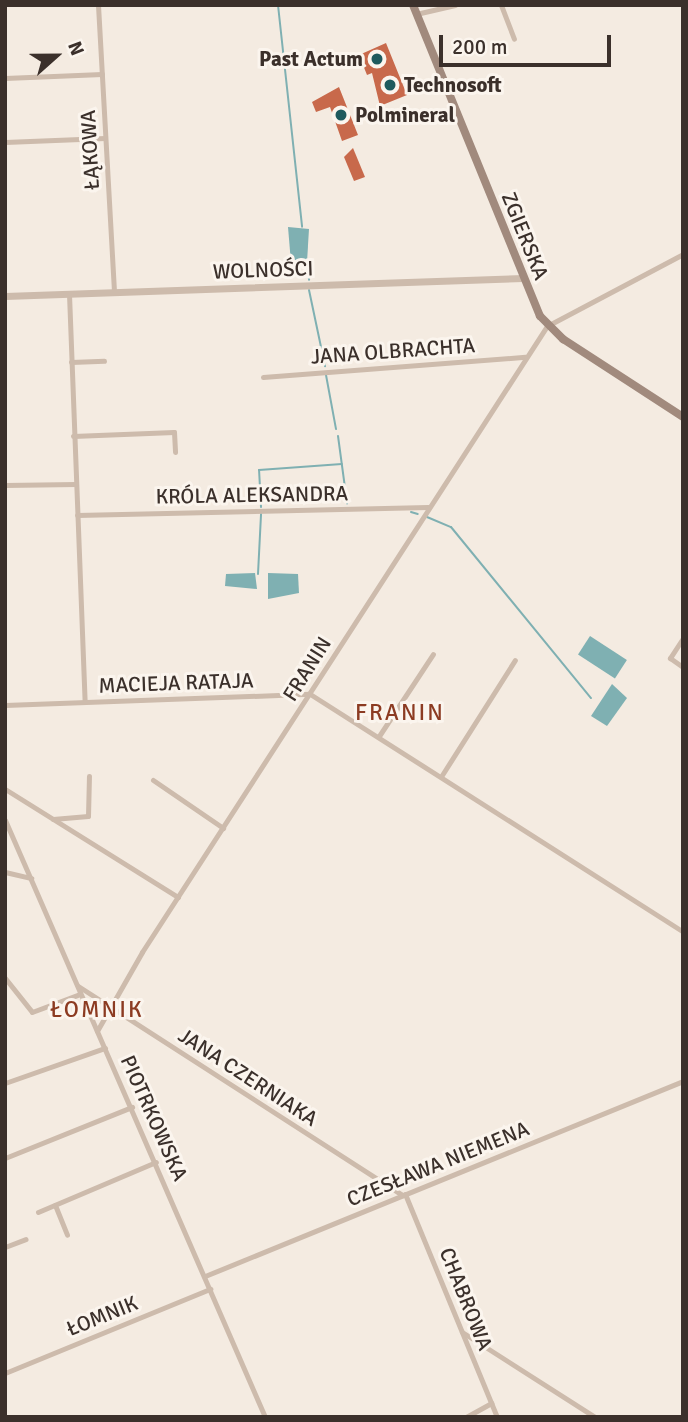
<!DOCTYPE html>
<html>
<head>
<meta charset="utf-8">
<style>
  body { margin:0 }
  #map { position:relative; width:688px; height:1422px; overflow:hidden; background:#f4ebe1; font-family:Signika,sans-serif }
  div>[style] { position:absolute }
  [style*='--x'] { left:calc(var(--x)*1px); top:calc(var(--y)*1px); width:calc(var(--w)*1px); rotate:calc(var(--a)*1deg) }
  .water>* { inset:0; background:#7fb0b2; transform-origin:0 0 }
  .stream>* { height:2px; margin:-1px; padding:0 1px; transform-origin:1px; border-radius:1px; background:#7fb0b2 }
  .building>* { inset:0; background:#c8694b }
  .minor>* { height:5px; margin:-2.5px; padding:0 2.5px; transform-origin:2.5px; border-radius:2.5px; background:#cdbbac }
  .tertiary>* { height:7px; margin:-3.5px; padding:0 3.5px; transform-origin:3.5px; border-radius:3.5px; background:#cdbbac }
  .secondary>* { height:8px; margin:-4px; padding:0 4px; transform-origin:4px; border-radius:4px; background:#a18a7d }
  .dots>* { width:19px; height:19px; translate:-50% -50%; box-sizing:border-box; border:4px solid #fbf5ee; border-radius:50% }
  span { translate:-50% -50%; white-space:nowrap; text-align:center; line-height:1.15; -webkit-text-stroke:6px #fbf5ee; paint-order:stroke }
  .poi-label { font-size:21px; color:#3b302b; font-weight:700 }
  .right { translate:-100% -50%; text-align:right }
  .left { translate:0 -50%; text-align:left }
  .street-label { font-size:21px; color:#3b302b }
  .neighbourhood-label { font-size:23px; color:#8c3b22; letter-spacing:2px }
  .frame { position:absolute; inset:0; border:7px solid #3b302b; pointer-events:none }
  .north { position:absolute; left:21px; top:21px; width:70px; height:70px; -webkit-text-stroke:5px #fbf5ee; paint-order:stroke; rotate:69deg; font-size:19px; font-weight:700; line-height:28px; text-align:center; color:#3b302b }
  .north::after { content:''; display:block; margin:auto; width:24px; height:32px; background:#3b302b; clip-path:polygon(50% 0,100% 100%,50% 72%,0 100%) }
  .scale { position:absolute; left:439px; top:35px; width:172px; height:32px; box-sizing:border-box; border:4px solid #3b302b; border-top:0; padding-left:9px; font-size:21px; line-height:24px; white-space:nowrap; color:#3b302b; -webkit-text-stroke:5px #fbf5ee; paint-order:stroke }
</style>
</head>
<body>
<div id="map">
  <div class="water">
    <i style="clip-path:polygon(288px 227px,309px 229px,307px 262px,291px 263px)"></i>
    <i style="clip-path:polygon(255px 573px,257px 589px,225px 586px,226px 574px)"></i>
    <i style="clip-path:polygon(268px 573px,298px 574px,299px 593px,268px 599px)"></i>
    <i style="left:590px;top:636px;width:44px;height:22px;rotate:33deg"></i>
    <i style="clip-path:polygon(612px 684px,627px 698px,607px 726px,591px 716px)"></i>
  </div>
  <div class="stream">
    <i style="--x:278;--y:5;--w:223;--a:83.8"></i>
    <i style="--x:306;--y:260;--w:20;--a:81"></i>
    <i style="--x:309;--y:290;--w:78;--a:78.1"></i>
    <i style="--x:326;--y:375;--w:55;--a:79.5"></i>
    <i style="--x:338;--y:436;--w:68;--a:82.3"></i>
    <i style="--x:261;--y:507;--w:37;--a:-93"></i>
    <i style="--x:259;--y:470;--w:83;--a:-4.1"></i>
    <i style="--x:411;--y:512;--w:7;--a:16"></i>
    <i style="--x:427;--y:517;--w:26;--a:23"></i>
    <i style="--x:451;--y:527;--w:221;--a:50.7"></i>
    <i style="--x:258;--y:574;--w:60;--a:-87.1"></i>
  </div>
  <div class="building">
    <i style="clip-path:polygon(386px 43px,407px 95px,380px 106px,372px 73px,367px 75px,359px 55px)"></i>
    <i style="clip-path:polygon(339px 87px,358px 135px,342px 141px,330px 107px,316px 112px,312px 102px)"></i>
    <i style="clip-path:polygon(353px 148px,365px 177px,354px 181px,344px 157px)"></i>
  </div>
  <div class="minor">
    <i style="--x:98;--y:5;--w:288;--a:86.8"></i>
    <i style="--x:501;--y:5;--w:36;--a:69"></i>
    <i style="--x:416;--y:14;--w:40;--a:-13"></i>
    <i style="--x:5;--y:78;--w:97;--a:-2.4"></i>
    <i style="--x:5;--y:142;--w:100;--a:-2.3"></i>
    <i style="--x:69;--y:294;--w:408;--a:87.8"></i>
    <i style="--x:71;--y:362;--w:33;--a:-2"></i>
    <i style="--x:263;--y:377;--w:263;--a:-4.4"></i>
    <i style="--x:73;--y:436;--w:101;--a:-2.3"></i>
    <i style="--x:174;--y:432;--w:20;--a:87"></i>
    <i style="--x:5;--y:485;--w:71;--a:-0.8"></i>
    <i style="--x:77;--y:515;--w:351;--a:-1.3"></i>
    <i style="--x:683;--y:638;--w:24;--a:123"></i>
    <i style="--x:670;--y:658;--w:16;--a:35"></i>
    <i style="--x:5;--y:705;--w:305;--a:-2.1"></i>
    <i style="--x:310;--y:694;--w:442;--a:32.5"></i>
    <i style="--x:379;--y:736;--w:98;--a:-56.6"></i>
    <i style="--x:442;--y:775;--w:136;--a:-57.6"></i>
    <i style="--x:153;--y:780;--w:85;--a:34.4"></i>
    <i style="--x:5;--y:789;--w:204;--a:32"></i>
    <i style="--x:53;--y:819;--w:35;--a:-5"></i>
    <i style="--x:88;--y:816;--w:40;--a:-88.6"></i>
    <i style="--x:5;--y:820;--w:651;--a:66.47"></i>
    <i style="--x:5;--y:872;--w:27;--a:13"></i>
    <i style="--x:5;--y:978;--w:43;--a:51.5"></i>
    <i style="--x:32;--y:1012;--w:51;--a:-20.6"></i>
    <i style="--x:78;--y:986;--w:386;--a:32.8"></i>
    <i style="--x:97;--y:1031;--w:91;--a:-60.3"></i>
    <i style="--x:142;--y:952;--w:746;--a:-57.1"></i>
    <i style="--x:547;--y:326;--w:154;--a:-27.9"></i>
    <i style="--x:5;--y:1083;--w:106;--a:-19.3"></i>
    <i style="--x:5;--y:1158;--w:137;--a:-21.9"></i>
    <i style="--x:405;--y:1194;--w:241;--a:67.6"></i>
    <i style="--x:55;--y:1205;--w:32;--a:68"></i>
    <i style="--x:38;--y:1212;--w:128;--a:-23"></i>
    <i style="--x:5;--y:1247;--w:22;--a:-21"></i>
    <i style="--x:205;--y:1276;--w:516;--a:-22.19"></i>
    <i style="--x:462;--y:1332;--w:158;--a:32.6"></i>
    <i style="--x:5;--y:1373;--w:222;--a:-22.3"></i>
    <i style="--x:466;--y:1417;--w:29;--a:-29"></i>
  </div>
  <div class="tertiary">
    <i style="--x:5;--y:296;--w:518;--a:-1.99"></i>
  </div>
  <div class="secondary">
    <i style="--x:413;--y:5;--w:336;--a:67.8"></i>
    <i style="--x:540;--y:316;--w:33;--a:45"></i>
    <i style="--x:563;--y:339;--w:143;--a:33"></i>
  </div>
  <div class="dots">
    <i style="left:377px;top:59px;background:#1f5a5e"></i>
    <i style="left:390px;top:85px;background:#1f5a5e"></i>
    <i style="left:341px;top:115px;background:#1f5a5e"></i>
  </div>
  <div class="poi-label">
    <span class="right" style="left:363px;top:59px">Past Actum</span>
    <span class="left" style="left:404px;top:85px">Technosoft</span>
    <span class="left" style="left:355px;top:115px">Polmineral</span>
  </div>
  <div class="street-label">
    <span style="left:90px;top:150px;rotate:-93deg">ŁĄKOWA</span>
    <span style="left:525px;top:236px;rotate:68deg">ZGIERSKA</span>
    <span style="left:263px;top:270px;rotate:-2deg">WOLNOŚCI</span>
    <span style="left:393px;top:351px;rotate:-4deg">JANA OLBRACHTA</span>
    <span style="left:252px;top:495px;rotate:-1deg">KRÓLA ALEKSANDRA</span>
    <span style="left:307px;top:669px;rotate:-58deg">FRANIN</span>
    <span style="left:176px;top:683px;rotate:-2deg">MACIEJA RATAJA</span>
    <span style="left:248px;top:1077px;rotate:33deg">JANA CZERNIAKA</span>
    <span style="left:154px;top:1118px;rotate:66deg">PIOTRKOWSKA</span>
    <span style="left:438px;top:1164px;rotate:-22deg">CZESŁAWA NIEMENA</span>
    <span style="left:466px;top:1299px;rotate:68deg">CHABROWA</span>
    <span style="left:102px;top:1316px;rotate:-22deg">ŁOMNIK</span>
  </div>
  <div class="neighbourhood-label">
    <span style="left:400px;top:713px">FRANIN</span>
    <span style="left:97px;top:1010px">ŁOMNIK</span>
  </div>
  <div class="frame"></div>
  <div class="north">N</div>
  <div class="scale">200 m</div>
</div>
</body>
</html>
